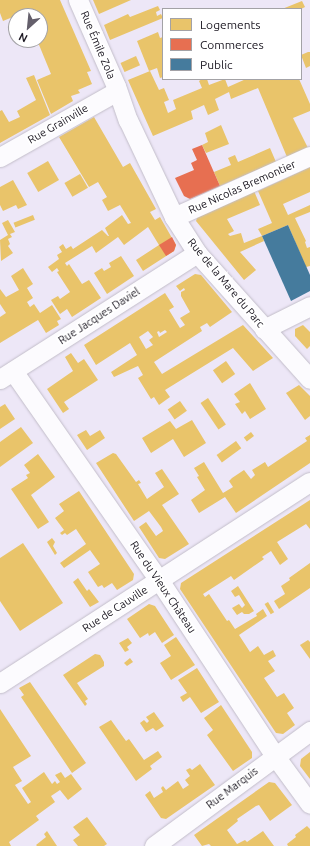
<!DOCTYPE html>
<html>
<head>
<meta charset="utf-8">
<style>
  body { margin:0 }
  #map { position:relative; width:310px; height:846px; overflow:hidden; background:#ede7f7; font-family:Ubuntu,sans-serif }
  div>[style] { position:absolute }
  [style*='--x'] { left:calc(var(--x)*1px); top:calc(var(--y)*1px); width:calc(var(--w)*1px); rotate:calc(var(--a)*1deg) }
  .homes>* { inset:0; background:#e9c46a; transform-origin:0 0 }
  .shops>* { inset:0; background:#e76f51 }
  .public>* { inset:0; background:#457b9d }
  .roads { filter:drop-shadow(0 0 1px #c2bdc9) drop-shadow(0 0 1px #c2bdc9) }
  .street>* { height:19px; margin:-9.5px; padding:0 9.5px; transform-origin:9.5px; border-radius:9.5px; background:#fcfbfe }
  span { translate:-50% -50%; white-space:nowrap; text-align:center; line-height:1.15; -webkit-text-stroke:4px #fff; paint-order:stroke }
  .street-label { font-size:11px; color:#1a1620 }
  .legend { position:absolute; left:162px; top:8px; width:140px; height:72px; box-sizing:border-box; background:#fff; border:1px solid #a3a2a6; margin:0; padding:5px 7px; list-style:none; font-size:12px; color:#1a1620 }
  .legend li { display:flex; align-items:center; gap:8px; height:20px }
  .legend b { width:20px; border:1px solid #a3a2a6 }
  .north { position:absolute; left:8px; top:8px; width:40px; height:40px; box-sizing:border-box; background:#fff; border:1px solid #a3a2a6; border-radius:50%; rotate:207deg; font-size:11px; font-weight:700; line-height:16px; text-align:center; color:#1a1620 }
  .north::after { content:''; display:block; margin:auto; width:14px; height:18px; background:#645f6b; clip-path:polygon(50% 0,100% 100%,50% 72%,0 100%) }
</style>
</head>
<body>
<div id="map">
  <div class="homes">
    <i style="clip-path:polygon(0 0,60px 0,91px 71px,87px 72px,92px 84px,78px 90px,80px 93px,71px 96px,73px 101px,51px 114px,37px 80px,51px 74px,37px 40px,40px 40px,40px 16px,27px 16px,25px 12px,3px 21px,0 13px)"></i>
    <i style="clip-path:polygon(93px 0,131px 0,99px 14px)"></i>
    <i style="clip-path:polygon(302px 1px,305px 7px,301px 9px,282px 9px)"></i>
    <i style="clip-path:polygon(158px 6px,160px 10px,156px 12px,157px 16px,161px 14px,163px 18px,110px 40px,104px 25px,128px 14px,130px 17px)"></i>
    <i style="clip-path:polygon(158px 32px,160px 38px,163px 37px,163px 77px,160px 78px,157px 68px,149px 71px,137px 41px)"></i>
    <i style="clip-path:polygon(308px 52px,310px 52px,310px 66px,306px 68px,301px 55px)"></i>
    <i style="left:136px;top:56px;width:10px;height:17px;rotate:66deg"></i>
    <i style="clip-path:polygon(150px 71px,159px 90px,164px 88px,169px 100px,164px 102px,168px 113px,176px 109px,173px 100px,202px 88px,199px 81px,202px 79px,207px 79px,209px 85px,225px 79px,228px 87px,246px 79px,299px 79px,310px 104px,310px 111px,293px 118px,308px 148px,287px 157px,258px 88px,231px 99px,229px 92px,215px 99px,219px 110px,208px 115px,204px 105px,191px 111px,193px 119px,153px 136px,128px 80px)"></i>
    <i style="clip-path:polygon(34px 75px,50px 115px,0 143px,0 111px,2px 110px,9px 122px,20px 117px,17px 111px,36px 100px,26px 78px)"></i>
    <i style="clip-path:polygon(94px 117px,123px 167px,130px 163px,156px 209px,150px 212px,155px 220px,160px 217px,176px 245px,174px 251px,143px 271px,136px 260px,159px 245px,148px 227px,124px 245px,118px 237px,96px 253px,92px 246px,65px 263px,67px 266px,69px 264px,82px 284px,89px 280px,101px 298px,72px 317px,67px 309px,60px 314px,51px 300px,58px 296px,60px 299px,70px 292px,57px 272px,59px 271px,57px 268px,52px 272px,48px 267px,59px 259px,57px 255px,62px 252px,59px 247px,63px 244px,66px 249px,71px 246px,73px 249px,102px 230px,108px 236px,109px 236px,105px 228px,122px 215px,128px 224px,131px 223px,120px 205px,108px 211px,102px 200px,107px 197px,98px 182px,89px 187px,59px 137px)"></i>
    <i style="clip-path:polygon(221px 125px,229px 144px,206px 153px,202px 145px,208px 142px,205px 133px)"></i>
    <i style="clip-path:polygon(270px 148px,276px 162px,220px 186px,214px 172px,231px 165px,228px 158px,235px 155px,238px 162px)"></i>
    <i style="left:48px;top:161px;width:22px;height:24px;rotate:60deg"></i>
    <i style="clip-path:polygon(310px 167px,310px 192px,283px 204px,288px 215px,310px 205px,310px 212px,295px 218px,306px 241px,305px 242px,307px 248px,310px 247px,310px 266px,306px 267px,288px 225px,262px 236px,258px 229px,272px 223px,258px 191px)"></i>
    <i style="left:80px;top:174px;width:16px;height:18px;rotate:60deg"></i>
    <i style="clip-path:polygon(13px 180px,27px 205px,18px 209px,16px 205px,3px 211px,0 205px,0 187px)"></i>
    <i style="clip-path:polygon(254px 191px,260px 205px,227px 219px,234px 231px,228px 234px,230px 236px,241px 233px,244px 243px,262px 236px,264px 241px,240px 252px,256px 270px,244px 280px,196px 221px,198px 215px)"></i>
    <i style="left:33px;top:215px;width:5px;height:21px;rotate:68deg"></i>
    <i style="clip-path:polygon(8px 220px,15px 232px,10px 234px,12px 237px,8px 239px,10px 244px,8px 246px,13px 253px,1px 261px,0 240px,8px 235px,2px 223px)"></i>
    <i style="clip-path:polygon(121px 256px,134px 276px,107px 294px,94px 273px,102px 268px,104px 271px,111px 267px,109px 263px)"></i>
    <i style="clip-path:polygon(23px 268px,33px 284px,27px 288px,33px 298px,27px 302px,30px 307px,34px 304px,40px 313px,52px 305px,61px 319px,57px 321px,59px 325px,46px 333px,38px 320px,0 343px,0 317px,6px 313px,0 304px,0 289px,6px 297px,19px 290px,11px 276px)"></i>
    <i style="clip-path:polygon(evenodd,195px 274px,201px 275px,232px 312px,210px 327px,207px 323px,200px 327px,202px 331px,154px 362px,162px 374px,243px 325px,273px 358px,253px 371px,233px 348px,165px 390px,170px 397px,159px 405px,154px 397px,151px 399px,138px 378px,143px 375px,138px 366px,114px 377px,111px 372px,137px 355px,130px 343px,96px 365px,84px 345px,165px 293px,174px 307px,169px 310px,180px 328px,185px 325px,180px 318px,190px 312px,181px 296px,181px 292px,185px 290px,184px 288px,180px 291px,176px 286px,195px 274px,165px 330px,167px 332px,159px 337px,157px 332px,159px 331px,160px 333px,165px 330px,195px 274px,148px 331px,153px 337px,149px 340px,153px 345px,146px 349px,139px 337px,148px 331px)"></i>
    <i style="clip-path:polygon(303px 325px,310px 332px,310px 346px,307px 349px,295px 336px,295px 329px)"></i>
    <i style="clip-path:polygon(71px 353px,78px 363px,84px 359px,98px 380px,64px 402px,69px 409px,63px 413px,47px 389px,73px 371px,65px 357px)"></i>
    <i style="left:226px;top:361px;width:16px;height:16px;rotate:55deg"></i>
    <i style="clip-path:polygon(250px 383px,266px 409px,250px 419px,245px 411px,242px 414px,235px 404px,240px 402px,234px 394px)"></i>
    <i style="clip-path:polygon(299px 385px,310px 396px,310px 416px,305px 420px,286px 393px)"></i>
    <i style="left:208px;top:398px;width:32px;height:9px;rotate:56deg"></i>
    <i style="left:180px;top:401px;width:12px;height:15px;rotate:55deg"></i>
    <i style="clip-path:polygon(5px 404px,15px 419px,0 429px,0 407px)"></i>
    <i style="clip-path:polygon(192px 420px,206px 443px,184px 457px,173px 439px,151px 453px,142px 438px,170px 421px,176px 429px)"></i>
    <i style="clip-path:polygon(21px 427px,33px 443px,0 467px,0 442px)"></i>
    <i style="clip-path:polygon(86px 430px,90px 436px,100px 430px,105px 438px,87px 450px,77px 435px)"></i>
    <i style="left:251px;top:432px;width:5px;height:9px;rotate:53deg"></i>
    <i style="clip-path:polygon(310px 435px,310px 463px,236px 513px,225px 497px,199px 513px,191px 500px,205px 490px,197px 477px,199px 476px,194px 468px,204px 462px,223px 493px,233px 487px,229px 481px,232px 478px,244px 470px,251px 479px,255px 475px,252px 470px,265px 462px,268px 467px,307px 441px,305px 438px)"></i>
    <i style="left:236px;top:441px;width:9px;height:24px;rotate:54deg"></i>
    <i style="clip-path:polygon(113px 453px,116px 454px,136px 482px,139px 480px,141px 483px,138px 484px,147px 499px,164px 487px,155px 473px,162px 469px,179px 494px,162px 505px,189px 544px,165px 559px,159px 558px,139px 527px,146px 522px,156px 536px,163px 531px,161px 527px,149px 511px,134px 521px,96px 463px)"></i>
    <i style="clip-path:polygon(38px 454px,55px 477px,31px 495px,49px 522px,38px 529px,11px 489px,28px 478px,26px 475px,30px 473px,24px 465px)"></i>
    <i style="clip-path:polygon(79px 491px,134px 574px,133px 580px,117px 590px,112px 583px,104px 588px,102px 585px,98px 587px,88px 572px,100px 564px,90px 550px,64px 568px,60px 563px,86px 544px,76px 529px,67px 535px,65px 533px,62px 535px,60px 533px,64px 530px,55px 518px,64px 511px,59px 504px)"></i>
    <i style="clip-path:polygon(310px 500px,310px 529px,306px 524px,277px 542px,288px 559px,280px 565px,271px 551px,262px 557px,264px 559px,234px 580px,231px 576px,203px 594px,205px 597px,209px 594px,227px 621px,229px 620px,235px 629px,257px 616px,256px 614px,263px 609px,267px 616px,239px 635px,250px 652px,258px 646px,264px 655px,273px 650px,276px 656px,268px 661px,275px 671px,264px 678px,277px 697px,284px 693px,294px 708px,287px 713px,295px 725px,283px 734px,276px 733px,180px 589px,181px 583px)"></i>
    <i style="clip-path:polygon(52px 538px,55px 542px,53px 546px,57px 553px,55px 555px,47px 542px)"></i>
    <i style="clip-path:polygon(23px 543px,63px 603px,20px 631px,0 601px,0 558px)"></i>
    <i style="clip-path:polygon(310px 563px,310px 588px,279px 609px,274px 601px,285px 594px,281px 586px,290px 580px,289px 578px)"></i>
    <i style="clip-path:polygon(78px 578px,87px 591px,89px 589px,99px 602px,90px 607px,73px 582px)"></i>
    <i style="clip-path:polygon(238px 586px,254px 611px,249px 614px,244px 614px,242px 612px,237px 615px,232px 608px,239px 604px,242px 608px,245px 605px,239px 595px,235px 597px,231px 591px)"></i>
    <i style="left:268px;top:602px;width:12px;height:4px;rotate:59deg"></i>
    <i style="clip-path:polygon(149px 604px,155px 606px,174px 635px,162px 643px,155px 632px,149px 636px,148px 633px,140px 638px,127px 619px)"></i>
    <i style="clip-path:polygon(176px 637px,195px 665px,171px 680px,160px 663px,171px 656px,164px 645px)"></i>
    <i style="clip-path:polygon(128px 638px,132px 643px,127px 647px,129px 650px,125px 652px,119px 643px)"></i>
    <i style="clip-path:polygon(308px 640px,310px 642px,310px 659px,300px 645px)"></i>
    <i style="clip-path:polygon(95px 654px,100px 655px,104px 662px,104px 666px,77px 683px,88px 699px,85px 701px,87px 704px,85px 706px,63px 675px)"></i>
    <i style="clip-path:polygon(130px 658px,133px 662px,127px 666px,124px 663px)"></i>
    <i style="clip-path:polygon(197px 668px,219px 702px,201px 713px,190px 697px,183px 702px,180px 697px,187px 693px,178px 680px)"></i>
    <i style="clip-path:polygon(30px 682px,86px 763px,72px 773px,21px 697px,24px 695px,19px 688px)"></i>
    <i style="clip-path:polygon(221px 705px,252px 752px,252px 758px,233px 771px,207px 735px,213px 730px,204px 718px)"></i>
    <i style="clip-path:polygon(0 709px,31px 756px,13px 767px,22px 781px,15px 785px,28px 804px,31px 802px,22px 788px,44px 772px,52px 784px,55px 781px,57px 784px,60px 782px,55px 775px,61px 772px,65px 778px,71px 774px,82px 789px,68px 800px,60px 790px,51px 796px,55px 802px,36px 816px,39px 820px,9px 842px,11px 846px,0 846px)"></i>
    <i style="clip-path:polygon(154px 712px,164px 726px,156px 731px,153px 728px,146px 732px,140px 723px,144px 720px,147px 723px,149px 721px,146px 717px)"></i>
    <i style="clip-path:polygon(111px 720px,126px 741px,129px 739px,144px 760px,158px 751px,162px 757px,150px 766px,152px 769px,136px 781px,99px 727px)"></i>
    <i style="clip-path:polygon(310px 752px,310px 779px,300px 766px,301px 759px)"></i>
    <i style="clip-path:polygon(200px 764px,215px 785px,166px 819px,161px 818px,145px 795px,150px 791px,154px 798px,163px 792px,161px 788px,163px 786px,166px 790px,178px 781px,183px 789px,189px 785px,185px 780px,190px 776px,186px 770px,190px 768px,192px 770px)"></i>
    <i style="clip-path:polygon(269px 782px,275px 783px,292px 805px,270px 821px,259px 805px,256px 806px,237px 819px,238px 821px,227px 830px,237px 844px,245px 840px,247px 842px,263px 831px,274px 846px,211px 846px,209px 844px,202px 846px,194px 835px)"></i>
    <i style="clip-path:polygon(87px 817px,107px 844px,104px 846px,78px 846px,73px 840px,80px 835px,73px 827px)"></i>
    <i style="clip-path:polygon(307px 826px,310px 829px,310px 846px,288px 846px,287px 844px,296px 837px,295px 835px)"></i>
    <i style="clip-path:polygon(47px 831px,57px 846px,37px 846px,36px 845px,46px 837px,44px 834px)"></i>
  </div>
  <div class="shops">
    <i style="clip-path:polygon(202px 145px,220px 186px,190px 199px,184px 196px,175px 178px,194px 170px,191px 163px,197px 160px,192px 149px)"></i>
    <i style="clip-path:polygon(172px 237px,176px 245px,174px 251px,166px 256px,159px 245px)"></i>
  </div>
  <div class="public">
    <i style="clip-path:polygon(288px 225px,310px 275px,310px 291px,291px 301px,262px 236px)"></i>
  </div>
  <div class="roads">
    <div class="street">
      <i style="--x:78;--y:0;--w:94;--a:66.2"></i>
      <i style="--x:116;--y:86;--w:36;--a:71"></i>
      <i style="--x:128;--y:120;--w:107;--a:64.6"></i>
      <i style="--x:174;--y:217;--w:43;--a:57.4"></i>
      <i style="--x:197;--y:253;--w:169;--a:48.1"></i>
      <i style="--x:0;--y:157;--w:134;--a:-29.4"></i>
      <i style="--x:174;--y:217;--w:149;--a:-24.2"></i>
      <i style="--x:264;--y:329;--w:51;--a:-26.6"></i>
      <i style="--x:13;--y:371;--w:255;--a:55.1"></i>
      <i style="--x:159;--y:580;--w:211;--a:56.6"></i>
      <i style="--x:275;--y:756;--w:59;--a:53.9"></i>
      <i style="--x:0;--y:379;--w:234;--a:-32.6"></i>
      <i style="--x:0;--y:683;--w:369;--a:-33"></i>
      <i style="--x:154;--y:846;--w:194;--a:-36.4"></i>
    </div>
  </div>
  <div class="street-label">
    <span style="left:98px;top:45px;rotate:67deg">Rue Émile Zola</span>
    <span style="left:58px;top:124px;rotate:-30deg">Rue Grainville</span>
    <span style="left:242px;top:187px;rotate:-24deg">Rue Nicolas Bremontier</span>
    <span style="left:226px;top:283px;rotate:50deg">Rue de la Mare du Parc</span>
    <span style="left:99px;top:316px;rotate:-33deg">Rue Jacques Daviel</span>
    <span style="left:163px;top:587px;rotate:56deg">Rue du Vieux Château</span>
    <span style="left:115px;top:609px;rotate:-33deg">Rue de Cauville</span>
    <span style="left:232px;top:788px;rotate:-37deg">Rue Marquis</span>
  </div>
  <ul class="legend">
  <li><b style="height:11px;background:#e9c46a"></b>Logements</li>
  <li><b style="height:11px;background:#e76f51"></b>Commerces</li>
  <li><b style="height:11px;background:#457b9d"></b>Public</li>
  </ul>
  <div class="north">N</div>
</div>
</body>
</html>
